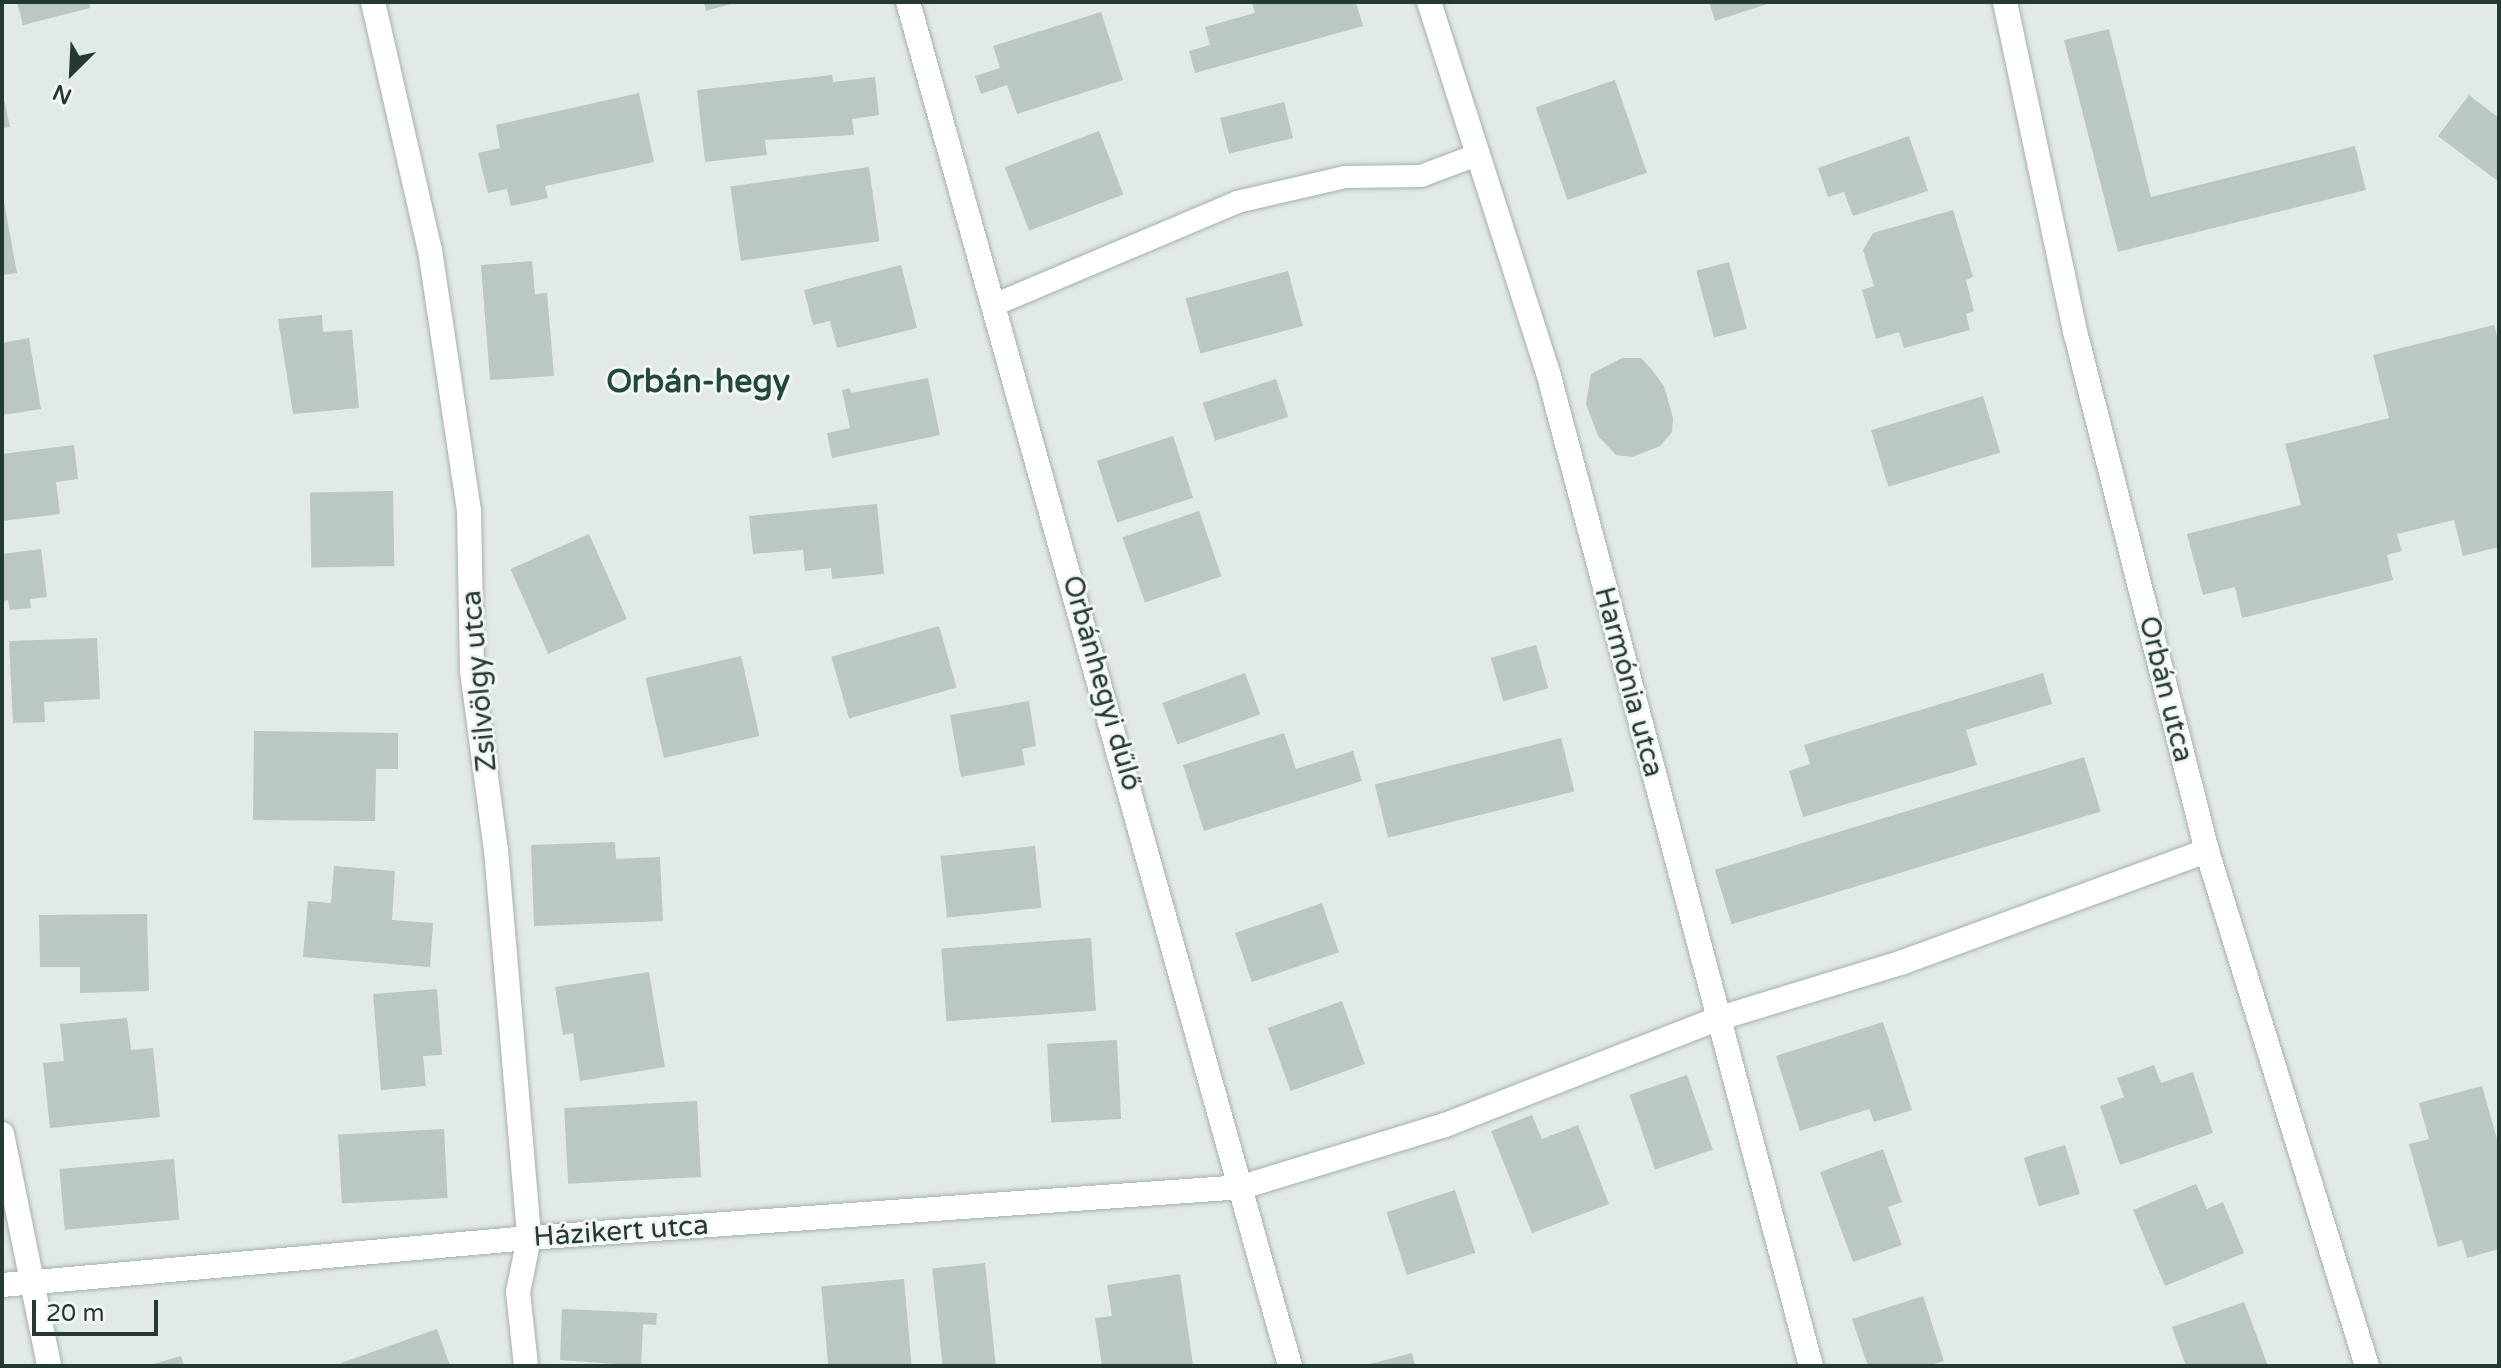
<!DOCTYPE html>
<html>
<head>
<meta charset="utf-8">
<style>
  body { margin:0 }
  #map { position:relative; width:2501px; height:1368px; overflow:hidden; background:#e2eae6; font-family:"Varela Round",sans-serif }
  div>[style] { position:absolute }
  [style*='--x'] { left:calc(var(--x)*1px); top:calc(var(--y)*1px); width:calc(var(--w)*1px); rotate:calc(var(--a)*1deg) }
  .building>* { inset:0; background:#bbc7c1; transform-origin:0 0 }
  .roads { filter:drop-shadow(0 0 2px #a5b1ac) drop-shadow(0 0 2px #a5b1ac) }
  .lane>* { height:22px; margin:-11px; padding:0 11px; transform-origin:11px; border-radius:11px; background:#fff }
  .street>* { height:24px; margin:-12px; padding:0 12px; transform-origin:12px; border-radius:12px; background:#fff }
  span { translate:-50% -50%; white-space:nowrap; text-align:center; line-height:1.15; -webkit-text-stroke:6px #f2f7f4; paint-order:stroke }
  .street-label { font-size:28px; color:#243932 }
  .quarter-label { font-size:32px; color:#23483c; font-weight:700 }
  .frame { position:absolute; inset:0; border:4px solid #243932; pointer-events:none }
  .north { position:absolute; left:32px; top:32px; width:80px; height:80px; -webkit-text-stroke:6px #f2f7f4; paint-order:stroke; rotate:204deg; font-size:22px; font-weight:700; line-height:32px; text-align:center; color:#243932 }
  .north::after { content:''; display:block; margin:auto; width:28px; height:36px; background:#243932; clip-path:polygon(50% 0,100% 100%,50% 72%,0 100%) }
  .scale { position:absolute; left:32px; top:1300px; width:126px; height:36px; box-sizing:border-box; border:4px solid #243932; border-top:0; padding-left:10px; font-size:24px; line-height:28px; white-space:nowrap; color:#243932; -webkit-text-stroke:6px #f2f7f4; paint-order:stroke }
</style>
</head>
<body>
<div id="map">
  <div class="building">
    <i style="clip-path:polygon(17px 2px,89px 2px,90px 8px,23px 25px)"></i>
    <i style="clip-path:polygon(704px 2px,734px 2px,734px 3px,706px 11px)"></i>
    <i style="clip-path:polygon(1252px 2px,1356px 2px,1363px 26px,1195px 73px,1189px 51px,1210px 45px,1205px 27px,1255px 13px)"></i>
    <i style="clip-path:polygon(1709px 2px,1770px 2px,1770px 3px,1715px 21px)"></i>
    <i style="clip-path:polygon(1101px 12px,1123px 80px,1017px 114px,1007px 85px,981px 94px,975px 76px,1000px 68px,993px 46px)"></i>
    <i style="clip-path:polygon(2109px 29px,2151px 197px,2355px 146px,2366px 190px,2118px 252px,2064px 40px)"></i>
    <i style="clip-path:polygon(832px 75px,833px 82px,875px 77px,879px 115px,852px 119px,854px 135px,765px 140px,767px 155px,705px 162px,697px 90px)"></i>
    <i style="left:1615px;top:80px;width:98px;height:84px;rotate:71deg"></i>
    <i style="clip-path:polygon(2px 90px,10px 127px,2px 128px)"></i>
    <i style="clip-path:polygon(639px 93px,654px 162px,545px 186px,548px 198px,511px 206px,507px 189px,488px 193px,478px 153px,500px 148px,496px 125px)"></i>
    <i style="clip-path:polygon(2469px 95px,2499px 118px,2499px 182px,2438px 136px)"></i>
    <i style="left:1284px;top:102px;width:37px;height:66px;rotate:76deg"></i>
    <i style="left:1099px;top:131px;width:68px;height:101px;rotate:69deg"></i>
    <i style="clip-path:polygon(1909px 136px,1928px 191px,1853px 216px,1844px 192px,1828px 197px,1818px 168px)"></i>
    <i style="left:869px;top:167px;width:75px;height:140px;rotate:82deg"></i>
    <i style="clip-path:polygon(2px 191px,17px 273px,2px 275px)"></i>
    <i style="clip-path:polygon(1953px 210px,1973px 277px,1966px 280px,1974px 311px,1966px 314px,1970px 330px,1904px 348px,1899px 332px,1876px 339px,1862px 290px,1874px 286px,1863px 250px,1873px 233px)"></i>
    <i style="clip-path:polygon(532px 261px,535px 294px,547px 293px,554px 376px,490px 380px,481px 265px)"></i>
    <i style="left:1729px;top:262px;width:69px;height:34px;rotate:75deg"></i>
    <i style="clip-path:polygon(901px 265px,917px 328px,837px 348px,830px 321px,813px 325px,804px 290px)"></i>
    <i style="left:1288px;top:271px;width:57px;height:106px;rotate:75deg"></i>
    <i style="clip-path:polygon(322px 315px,323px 332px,352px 330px,359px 408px,293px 414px,278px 319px)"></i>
    <i style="clip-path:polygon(2494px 325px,2499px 344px,2499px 547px,2463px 556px,2454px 520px,2397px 534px,2402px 551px,2387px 555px,2393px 580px,2242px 618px,2235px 587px,2203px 595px,2187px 534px,2301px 505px,2285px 444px,2389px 418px,2373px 355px)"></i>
    <i style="clip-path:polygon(29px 338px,41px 409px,2px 415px,2px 343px)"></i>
    <i style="clip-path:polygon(1622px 358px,1641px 358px,1652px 370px,1664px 386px,1673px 418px,1672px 432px,1660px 446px,1632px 457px,1616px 455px,1598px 436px,1586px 404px,1591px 374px)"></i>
    <i style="clip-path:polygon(928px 378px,940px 435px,832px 458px,827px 433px,850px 428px,842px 390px,850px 388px,851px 393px)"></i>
    <i style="left:1276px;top:379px;width:40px;height:77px;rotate:72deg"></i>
    <i style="left:1983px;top:396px;width:59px;height:117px;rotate:73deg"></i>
    <i style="left:1173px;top:436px;width:65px;height:80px;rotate:72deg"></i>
    <i style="clip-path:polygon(74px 445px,78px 479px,56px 482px,60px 514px,2px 521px,2px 454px)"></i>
    <i style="left:393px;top:491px;width:75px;height:83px;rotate:89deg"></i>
    <i style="clip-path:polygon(877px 504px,884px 574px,832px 579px,831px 568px,805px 571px,803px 550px,753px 554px,749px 516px)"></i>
    <i style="left:1199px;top:511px;width:69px;height:81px;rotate:71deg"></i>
    <i style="left:589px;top:534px;width:93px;height:86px;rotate:66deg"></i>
    <i style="clip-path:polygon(41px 549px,47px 597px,30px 599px,31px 608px,10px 610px,8px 600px,2px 601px,2px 554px)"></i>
    <i style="left:939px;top:626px;width:64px;height:112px;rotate:74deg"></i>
    <i style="clip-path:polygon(97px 638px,100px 699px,44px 702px,45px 722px,13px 723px,9px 641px)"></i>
    <i style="left:1536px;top:645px;width:45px;height:47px;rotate:74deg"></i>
    <i style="left:741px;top:656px;width:82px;height:98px;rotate:77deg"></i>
    <i style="left:1245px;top:673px;width:44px;height:88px;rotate:70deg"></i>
    <i style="clip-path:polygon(2043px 673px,2052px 704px,1966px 730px,1977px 765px,1803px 817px,1789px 771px,1810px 764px,1804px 745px)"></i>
    <i style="clip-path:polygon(1029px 701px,1036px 746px,1022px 749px,1025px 765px,961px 777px,950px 715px)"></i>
    <i style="clip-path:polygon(254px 731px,398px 733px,398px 769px,376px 769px,375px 821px,253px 820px)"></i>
    <i style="clip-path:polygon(1284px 733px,1296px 769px,1353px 751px,1362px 781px,1204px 831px,1183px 765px)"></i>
    <i style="left:1561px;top:738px;width:55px;height:192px;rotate:76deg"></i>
    <i style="left:2084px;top:757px;width:57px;height:386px;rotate:73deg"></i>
    <i style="clip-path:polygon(615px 842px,616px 859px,660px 857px,663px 921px,534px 926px,531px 845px)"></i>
    <i style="left:1035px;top:846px;width:62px;height:95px;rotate:84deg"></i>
    <i style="clip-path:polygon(334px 866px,395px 871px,392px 920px,433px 923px,430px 967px,303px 957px,308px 901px,331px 903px)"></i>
    <i style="left:1322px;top:903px;width:52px;height:92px;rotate:71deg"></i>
    <i style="clip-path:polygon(147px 914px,149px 991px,80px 993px,80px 967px,40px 967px,39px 915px)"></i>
    <i style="left:1091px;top:938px;width:73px;height:150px;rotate:86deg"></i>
    <i style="clip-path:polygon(649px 972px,665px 1067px,580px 1081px,573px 1033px,563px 1035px,555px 987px)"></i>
    <i style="clip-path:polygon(437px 989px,442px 1055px,423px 1056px,426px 1086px,381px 1090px,373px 994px)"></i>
    <i style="left:1342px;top:1001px;width:67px;height:79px;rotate:70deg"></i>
    <i style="clip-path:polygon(127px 1018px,131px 1050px,153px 1048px,160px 1117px,50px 1128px,43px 1063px,64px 1061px,60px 1024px)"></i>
    <i style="clip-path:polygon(1883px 1022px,1912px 1110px,1874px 1122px,1869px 1109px,1800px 1131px,1776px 1056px)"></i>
    <i style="left:1117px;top:1040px;width:79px;height:70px;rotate:87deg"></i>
    <i style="clip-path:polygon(2154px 1065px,2161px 1083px,2193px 1072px,2213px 1133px,2120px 1165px,2100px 1106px,2124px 1097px,2117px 1078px)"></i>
    <i style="left:1687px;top:1075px;width:79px;height:61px;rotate:71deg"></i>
    <i style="clip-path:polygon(2482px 1086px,2499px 1146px,2499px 1249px,2467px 1258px,2462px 1240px,2438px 1247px,2409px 1144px,2429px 1139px,2419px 1103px)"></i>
    <i style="left:697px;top:1101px;width:76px;height:133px;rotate:87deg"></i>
    <i style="clip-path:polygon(1532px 1115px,1542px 1139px,1578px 1125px,1609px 1204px,1532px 1233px,1491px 1131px)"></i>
    <i style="left:444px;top:1129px;width:69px;height:106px;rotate:87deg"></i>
    <i style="left:2065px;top:1145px;width:51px;height:43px;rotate:73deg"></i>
    <i style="clip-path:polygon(1883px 1149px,1902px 1202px,1888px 1207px,1902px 1245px,1853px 1262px,1820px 1172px)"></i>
    <i style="left:174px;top:1159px;width:61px;height:115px;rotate:85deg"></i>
    <i style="clip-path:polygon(2196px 1184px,2207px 1209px,2223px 1202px,2244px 1253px,2165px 1286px,2133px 1210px)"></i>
    <i style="left:1455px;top:1190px;width:66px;height:72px;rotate:72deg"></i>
    <i style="left:985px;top:1263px;width:104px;height:53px;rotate:84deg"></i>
    <i style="clip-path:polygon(1180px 1274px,1193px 1365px,1102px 1366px,1095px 1318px,1112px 1316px,1107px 1285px)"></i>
    <i style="left:904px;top:1279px;width:87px;height:83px;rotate:85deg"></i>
    <i style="clip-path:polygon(1923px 1296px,1944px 1361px,1927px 1366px,1868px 1366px,1852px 1319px)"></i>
    <i style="clip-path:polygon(2244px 1302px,2268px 1366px,2186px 1366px,2172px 1327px)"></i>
    <i style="clip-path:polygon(562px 1309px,657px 1313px,656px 1325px,643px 1324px,641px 1366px,560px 1360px)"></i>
    <i style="clip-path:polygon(437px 1329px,450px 1366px,342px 1366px,341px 1363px)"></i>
    <i style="clip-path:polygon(1412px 1353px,1415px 1366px,1367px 1366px,1366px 1365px)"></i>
    <i style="clip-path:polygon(181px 1356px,184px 1366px,150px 1366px,150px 1365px)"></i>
  </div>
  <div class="roads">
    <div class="lane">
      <i style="--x:996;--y:304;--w:262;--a:-22.9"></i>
      <i style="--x:1237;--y:202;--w:111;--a:-13"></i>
      <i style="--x:1345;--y:177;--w:76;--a:-0.8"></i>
      <i style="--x:1421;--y:176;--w:57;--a:-20.7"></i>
    </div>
    <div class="street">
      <i style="--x:373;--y:2;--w:254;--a:77.1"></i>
      <i style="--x:430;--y:250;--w:264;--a:81.5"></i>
      <i style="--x:469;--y:511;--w:160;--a:88.9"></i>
      <i style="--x:472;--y:671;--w:181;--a:82.4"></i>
      <i style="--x:496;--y:850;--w:389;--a:85.1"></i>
      <i style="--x:529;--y:1238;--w:55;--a:101.5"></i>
      <i style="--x:518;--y:1292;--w:74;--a:83.8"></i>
      <i style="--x:908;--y:2;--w:1416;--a:74.35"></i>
      <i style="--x:1429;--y:2;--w:393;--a:72.2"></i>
      <i style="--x:1549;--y:376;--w:1024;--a:75.18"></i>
      <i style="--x:2005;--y:2;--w:340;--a:78"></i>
      <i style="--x:2076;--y:335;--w:532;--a:75.75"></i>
      <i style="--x:2207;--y:851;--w:539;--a:72.74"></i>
      <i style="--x:2;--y:1134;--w:237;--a:78.5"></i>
      <i style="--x:2;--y:1285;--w:529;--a:-5.1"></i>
      <i style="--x:529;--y:1238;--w:715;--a:-4.09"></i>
      <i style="--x:1242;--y:1187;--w:212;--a:-17"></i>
      <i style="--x:1445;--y:1125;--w:292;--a:-21.3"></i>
      <i style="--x:1717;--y:1019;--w:195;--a:-17"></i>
      <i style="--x:1903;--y:962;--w:324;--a:-20.1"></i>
    </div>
  </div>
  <div class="street-label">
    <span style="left:479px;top:681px;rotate:-95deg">Zsilvölgy utca</span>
    <span style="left:1629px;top:682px;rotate:75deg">Harmónia utca</span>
    <span style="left:1102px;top:683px;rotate:74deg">Orbánhegyi dűlő</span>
    <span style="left:2166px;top:689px;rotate:76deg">Orbán utca</span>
    <span style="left:621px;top:1231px;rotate:-4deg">Házikert utca</span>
  </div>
  <div class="quarter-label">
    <span style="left:698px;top:382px">Orbán-hegy</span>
  </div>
  <div class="frame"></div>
  <div class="north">N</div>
  <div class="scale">20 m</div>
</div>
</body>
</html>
